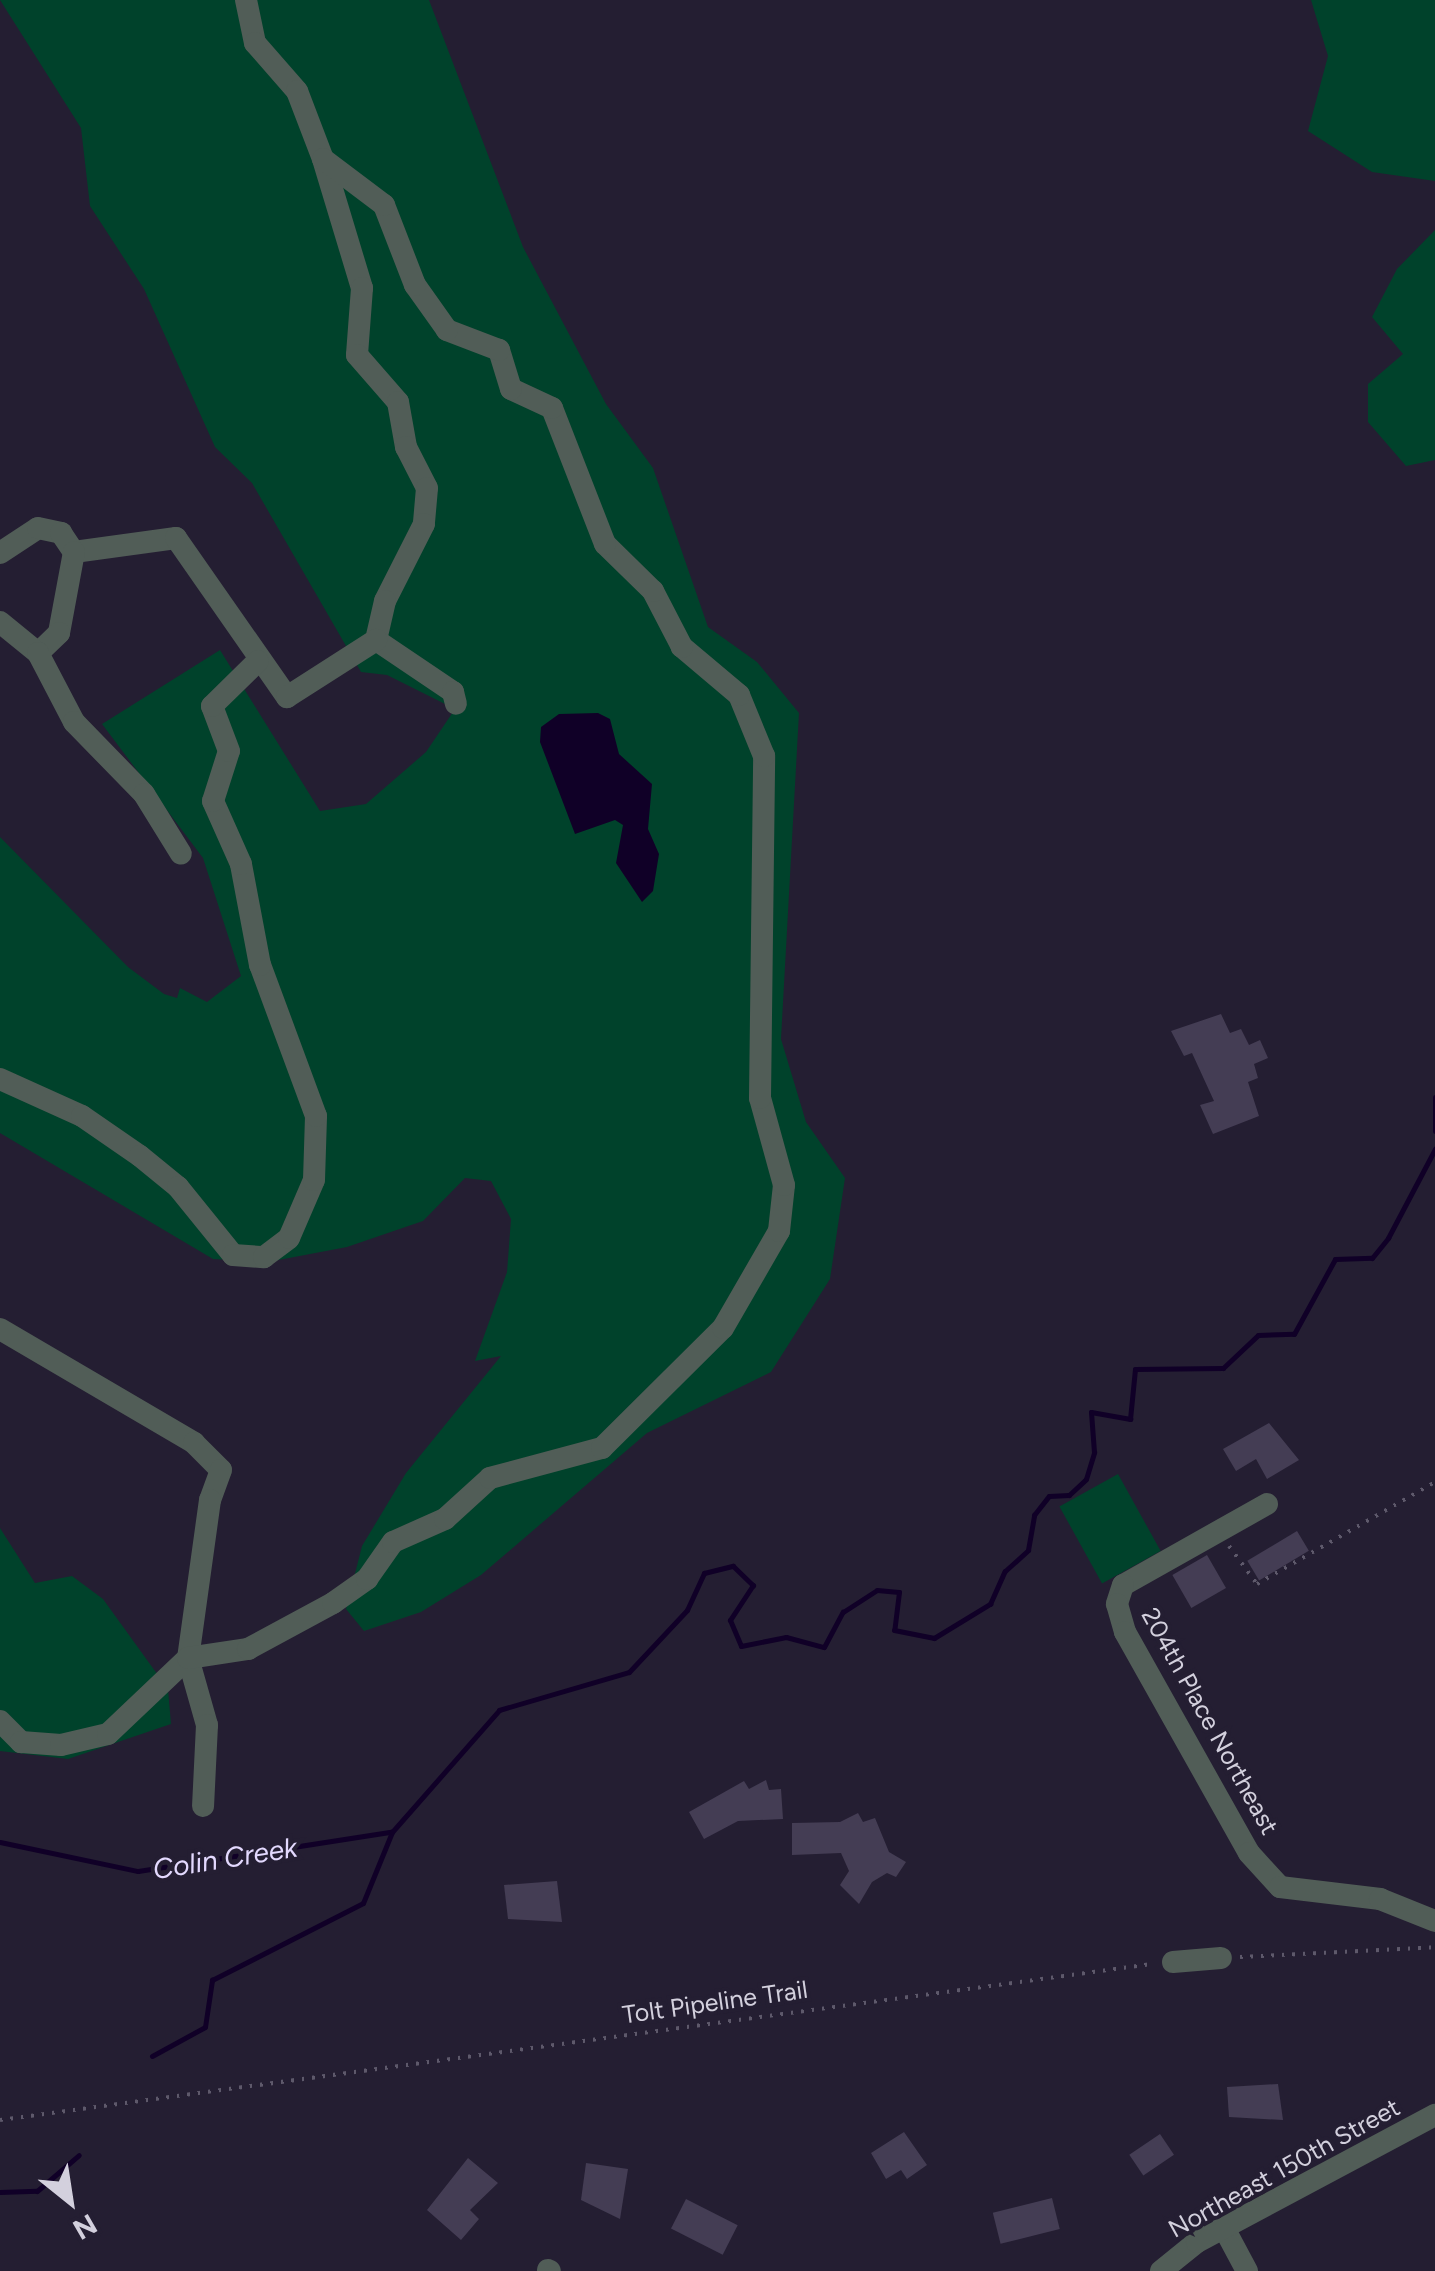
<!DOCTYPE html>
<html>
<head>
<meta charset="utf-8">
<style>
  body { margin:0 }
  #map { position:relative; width:1435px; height:2271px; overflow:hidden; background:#241e32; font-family:Figtree,sans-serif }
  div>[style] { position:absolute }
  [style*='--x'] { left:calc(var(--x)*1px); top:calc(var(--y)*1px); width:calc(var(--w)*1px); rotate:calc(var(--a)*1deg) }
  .green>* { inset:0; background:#00422b; transform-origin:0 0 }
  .water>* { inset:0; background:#100027 }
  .stream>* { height:5px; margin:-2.5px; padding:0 2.5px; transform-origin:2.5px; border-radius:2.5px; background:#100027 }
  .building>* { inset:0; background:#443d54; transform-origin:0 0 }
  .path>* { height:4px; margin-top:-2px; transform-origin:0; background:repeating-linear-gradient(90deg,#5e596b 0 2.5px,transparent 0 10.5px) }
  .minor>* { height:22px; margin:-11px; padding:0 11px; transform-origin:11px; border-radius:11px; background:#515d57 }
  span { translate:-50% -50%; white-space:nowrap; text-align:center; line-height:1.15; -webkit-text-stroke:8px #241e32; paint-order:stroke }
  .street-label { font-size:25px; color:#d3d0dd }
  .water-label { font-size:28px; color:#e3d9fe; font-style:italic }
  .north { position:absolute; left:20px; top:2151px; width:100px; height:100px; -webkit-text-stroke:8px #241e32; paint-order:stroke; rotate:150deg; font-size:28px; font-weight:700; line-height:40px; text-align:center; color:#d3d0dd }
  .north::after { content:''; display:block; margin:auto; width:35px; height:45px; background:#d3d0dd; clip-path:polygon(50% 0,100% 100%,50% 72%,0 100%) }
</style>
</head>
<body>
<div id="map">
  <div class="green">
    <i style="clip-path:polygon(0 0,429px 0,523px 247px,606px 404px,653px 468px,708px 627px,757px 662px,799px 713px,781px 1039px,806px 1122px,845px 1178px,830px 1279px,771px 1372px,647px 1433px,481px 1575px,421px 1612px,364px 1631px,346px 1609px,362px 1546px,406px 1473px,501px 1356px,475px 1361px,507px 1272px,511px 1219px,491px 1181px,465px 1178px,423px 1221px,347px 1247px,268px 1262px,213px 1259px,0 1133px,0 837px,128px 967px,164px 994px,177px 998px,180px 988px,207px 1002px,241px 976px,203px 858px,102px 724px,220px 650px,320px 811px,366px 804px,426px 752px,455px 709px,387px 675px,361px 672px,252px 483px,215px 447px,144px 289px,90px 206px,81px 128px)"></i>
    <i style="clip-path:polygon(1311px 0,1435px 0,1435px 181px,1372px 172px,1308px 131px,1328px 56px)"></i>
    <i style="clip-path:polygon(1435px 230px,1435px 460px,1406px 466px,1368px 422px,1368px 384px,1403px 354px,1372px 317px,1397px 269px)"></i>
    <i style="left:1118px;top:1474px;width:88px;height:67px;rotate:61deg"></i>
    <i style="clip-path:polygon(0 1528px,35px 1583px,72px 1576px,103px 1599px,168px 1689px,171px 1724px,68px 1759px,0 1751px)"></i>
  </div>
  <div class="water">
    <i style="clip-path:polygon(598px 713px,610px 719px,619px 754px,652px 784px,648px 829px,659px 854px,653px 891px,642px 902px,616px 863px,623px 825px,615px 820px,575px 834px,540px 742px,541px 727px,559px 714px)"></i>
  </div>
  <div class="stream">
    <i style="--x:1435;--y:1097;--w:34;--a:90"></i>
    <i style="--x:0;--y:1842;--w:141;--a:11.9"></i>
    <i style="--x:138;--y:1871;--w:256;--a:-8.8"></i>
    <i style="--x:152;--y:2056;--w:60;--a:-28.7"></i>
    <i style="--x:205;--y:2027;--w:48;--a:-81.5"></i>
    <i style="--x:212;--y:1980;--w:169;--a:-27"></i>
    <i style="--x:363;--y:1903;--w:77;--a:-67.8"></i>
    <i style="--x:392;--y:1832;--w:162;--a:-48.7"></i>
    <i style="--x:499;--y:1710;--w:135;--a:-16.3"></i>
    <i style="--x:629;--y:1672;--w:85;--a:-46.9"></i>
    <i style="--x:687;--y:1610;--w:41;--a:-65.3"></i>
    <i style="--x:704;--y:1573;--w:30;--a:-14"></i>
    <i style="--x:733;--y:1566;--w:28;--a:44"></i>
    <i style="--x:753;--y:1585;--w:42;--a:123.3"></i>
    <i style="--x:730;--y:1620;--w:28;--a:67"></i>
    <i style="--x:741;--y:1646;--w:46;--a:-11.3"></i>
    <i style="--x:786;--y:1637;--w:39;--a:15"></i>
    <i style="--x:824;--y:1647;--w:40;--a:-62"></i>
    <i style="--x:843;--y:1612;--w:40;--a:-32.9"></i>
    <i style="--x:877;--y:1590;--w:22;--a:5"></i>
    <i style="--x:899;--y:1592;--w:38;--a:97"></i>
    <i style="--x:894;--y:1630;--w:41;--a:11.3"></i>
    <i style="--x:934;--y:1638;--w:66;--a:-31.3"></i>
    <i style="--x:990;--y:1604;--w:36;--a:-66"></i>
    <i style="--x:1005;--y:1571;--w:31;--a:-42"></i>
    <i style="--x:1028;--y:1550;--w:36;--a:-80"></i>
    <i style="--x:1034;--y:1515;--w:24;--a:-52"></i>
    <i style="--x:1049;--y:1496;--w:20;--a:-3"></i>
    <i style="--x:1069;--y:1495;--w:23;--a:-43"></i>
    <i style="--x:1086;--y:1479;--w:28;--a:-73"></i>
    <i style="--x:1094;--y:1452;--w:40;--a:-94.3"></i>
    <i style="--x:1091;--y:1412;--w:40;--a:10"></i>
    <i style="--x:1130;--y:1419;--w:50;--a:-84.3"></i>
    <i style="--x:1135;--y:1369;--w:88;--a:-0.7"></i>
    <i style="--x:1223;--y:1368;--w:48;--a:-43.3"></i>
    <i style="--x:1258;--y:1335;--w:36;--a:-2"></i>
    <i style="--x:1294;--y:1334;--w:85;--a:-61.3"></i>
    <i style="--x:1335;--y:1259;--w:37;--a:-2"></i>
    <i style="--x:1372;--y:1258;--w:26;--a:-51"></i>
    <i style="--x:1388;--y:1238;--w:101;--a:-62.2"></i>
    <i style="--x:0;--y:2192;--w:37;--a:-2"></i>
    <i style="--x:37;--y:2191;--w:55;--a:-40.6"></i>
  </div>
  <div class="building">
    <i style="clip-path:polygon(1221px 1014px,1230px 1033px,1241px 1029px,1249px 1045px,1260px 1040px,1268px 1058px,1254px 1064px,1258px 1078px,1248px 1082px,1259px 1116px,1213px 1134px,1200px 1105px,1214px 1101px,1192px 1053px,1184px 1056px,1171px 1031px)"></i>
    <i style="clip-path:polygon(1269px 1423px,1299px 1460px,1267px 1479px,1256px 1459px,1236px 1471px,1223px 1449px)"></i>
    <i style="left:1297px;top:1531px;width:23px;height:58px;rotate:59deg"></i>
    <i style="left:1207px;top:1555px;width:38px;height:40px;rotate:60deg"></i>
    <i style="clip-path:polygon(766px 1780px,769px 1790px,781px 1789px,783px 1819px,738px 1821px,704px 1839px,689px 1812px,744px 1781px,749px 1789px)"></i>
    <i style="clip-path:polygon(858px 1813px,863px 1822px,875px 1818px,889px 1852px,906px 1862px,896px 1877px,887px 1873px,872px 1882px,859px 1904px,840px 1885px,849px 1871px,841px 1853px,792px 1855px,792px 1823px,840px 1822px)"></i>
    <i style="clip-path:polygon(557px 1881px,562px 1922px,508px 1919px,504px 1885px)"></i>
    <i style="clip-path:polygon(1278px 2084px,1283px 2120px,1229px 2117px,1227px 2087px)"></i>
    <i style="clip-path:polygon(904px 2132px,927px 2165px,907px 2179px,901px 2170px,886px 2179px,871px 2153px)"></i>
    <i style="left:1160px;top:2134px;width:25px;height:37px;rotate:56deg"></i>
    <i style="clip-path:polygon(468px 2158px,498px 2183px,470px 2210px,479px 2219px,461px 2240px,427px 2210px)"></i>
    <i style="clip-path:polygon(586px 2163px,628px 2169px,620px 2219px,581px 2200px)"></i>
    <i style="left:1052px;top:2198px;width:32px;height:61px;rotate:76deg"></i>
    <i style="left:686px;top:2199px;width:58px;height:33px;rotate:27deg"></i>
  </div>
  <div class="path">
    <i style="--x:1229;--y:1546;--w:47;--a:53.6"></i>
    <i style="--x:1257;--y:1584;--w:205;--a:-29.8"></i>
    <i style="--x:1240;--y:1957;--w:195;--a:-2.9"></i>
    <i style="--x:0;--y:2120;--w:1164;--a:-7.71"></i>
  </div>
  <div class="minor">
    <i style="--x:246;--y:0;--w:44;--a:78.2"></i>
    <i style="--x:255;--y:43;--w:64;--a:48.8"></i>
    <i style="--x:297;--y:91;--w:73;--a:69.1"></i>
    <i style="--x:323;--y:159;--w:135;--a:73.2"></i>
    <i style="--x:362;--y:288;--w:67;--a:94.3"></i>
    <i style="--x:357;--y:355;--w:62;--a:48.9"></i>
    <i style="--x:398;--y:402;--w:46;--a:79.9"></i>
    <i style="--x:406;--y:447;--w:46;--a:62.9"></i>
    <i style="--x:427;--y:488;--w:36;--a:95"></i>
    <i style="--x:424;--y:524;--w:86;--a:116.9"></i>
    <i style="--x:385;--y:601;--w:40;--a:103"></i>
    <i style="--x:376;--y:640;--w:93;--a:34"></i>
    <i style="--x:453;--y:692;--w:12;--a:76"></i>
    <i style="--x:74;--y:552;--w:103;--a:-7.8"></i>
    <i style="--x:176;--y:538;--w:194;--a:55.1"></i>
    <i style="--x:287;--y:697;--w:106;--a:-32.6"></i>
    <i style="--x:0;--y:553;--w:45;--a:-33.3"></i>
    <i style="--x:38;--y:528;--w:24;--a:12"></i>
    <i style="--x:61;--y:533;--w:23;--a:56"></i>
    <i style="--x:74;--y:552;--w:82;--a:100.5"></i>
    <i style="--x:59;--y:633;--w:29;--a:136"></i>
    <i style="--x:38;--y:653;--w:49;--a:-140.8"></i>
    <i style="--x:38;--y:653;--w:78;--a:62.4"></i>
    <i style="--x:74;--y:722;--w:100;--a:45.8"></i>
    <i style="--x:144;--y:794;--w:70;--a:58.3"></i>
    <i style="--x:0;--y:1079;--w:90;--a:24.3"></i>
    <i style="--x:82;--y:1116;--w:70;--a:34.6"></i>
    <i style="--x:140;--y:1156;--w:49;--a:39.2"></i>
    <i style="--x:178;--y:1187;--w:87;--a:51"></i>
    <i style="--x:233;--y:1255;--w:31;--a:4"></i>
    <i style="--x:264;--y:1257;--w:31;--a:-37"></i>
    <i style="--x:289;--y:1238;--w:63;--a:-66.7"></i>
    <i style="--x:314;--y:1180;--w:64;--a:-88.2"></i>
    <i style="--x:316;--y:1116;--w:161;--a:-110.3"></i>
    <i style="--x:260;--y:965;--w:103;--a:-100.7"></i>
    <i style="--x:241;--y:864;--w:69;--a:-114"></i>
    <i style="--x:213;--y:801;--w:52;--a:-72.3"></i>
    <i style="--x:229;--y:751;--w:48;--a:-110.7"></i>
    <i style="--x:212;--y:706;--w:64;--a:-44.4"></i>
    <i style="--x:0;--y:1329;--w:225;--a:30.4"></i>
    <i style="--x:194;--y:1443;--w:38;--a:45"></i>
    <i style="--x:221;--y:1470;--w:32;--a:110"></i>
    <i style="--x:210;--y:1500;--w:160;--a:97.9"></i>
    <i style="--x:188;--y:1658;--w:70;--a:74.2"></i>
    <i style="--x:207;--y:1725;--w:81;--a:92.8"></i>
    <i style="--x:1267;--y:1504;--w:165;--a:150.6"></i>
    <i style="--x:1123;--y:1585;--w:20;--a:108"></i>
    <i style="--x:1117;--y:1604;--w:29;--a:74"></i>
    <i style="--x:1125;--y:1632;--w:253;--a:60.7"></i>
    <i style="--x:1249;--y:1853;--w:46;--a:47.6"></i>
    <i style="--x:1280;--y:1887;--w:101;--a:6.8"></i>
    <i style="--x:1380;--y:1899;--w:59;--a:21.8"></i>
    <i style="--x:0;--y:1721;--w:30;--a:45"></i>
    <i style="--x:21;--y:1742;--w:40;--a:4.3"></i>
    <i style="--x:61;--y:1745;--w:48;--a:-13.2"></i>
    <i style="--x:108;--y:1734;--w:110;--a:-43.5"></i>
    <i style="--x:188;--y:1658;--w:61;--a:-8.5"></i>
    <i style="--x:248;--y:1649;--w:97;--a:-28.4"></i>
    <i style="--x:333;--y:1603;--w:42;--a:-35.2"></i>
    <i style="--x:367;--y:1579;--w:45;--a:-54.9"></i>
    <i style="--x:393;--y:1542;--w:57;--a:-23.9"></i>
    <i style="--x:445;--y:1519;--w:61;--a:-42.3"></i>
    <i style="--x:490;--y:1478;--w:116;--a:-15"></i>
    <i style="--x:602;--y:1448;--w:170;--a:-44.8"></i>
    <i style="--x:723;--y:1328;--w:112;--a:-60"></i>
    <i style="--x:779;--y:1231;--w:46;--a:-83.8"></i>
    <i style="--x:784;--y:1185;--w:90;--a:-105.4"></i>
    <i style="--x:760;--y:1098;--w:342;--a:-89.3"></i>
    <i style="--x:764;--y:756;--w:66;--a:-112.3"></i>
    <i style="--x:739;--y:695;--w:75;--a:-139.9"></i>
    <i style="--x:682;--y:647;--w:63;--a:-117.4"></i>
    <i style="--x:653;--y:591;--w:67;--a:-135.6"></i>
    <i style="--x:605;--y:544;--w:146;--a:-111.3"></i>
    <i style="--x:552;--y:408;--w:45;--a:-155.1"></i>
    <i style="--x:511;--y:389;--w:41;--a:-107.1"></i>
    <i style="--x:499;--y:350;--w:56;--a:-159"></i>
    <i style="--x:447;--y:330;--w:55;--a:-125.4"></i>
    <i style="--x:415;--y:285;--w:86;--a:-111.2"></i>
    <i style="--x:384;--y:205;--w:76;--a:-143"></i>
    <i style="--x:1173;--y:1962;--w:48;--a:-4.8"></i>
    <i style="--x:1224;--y:2228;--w:49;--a:61.9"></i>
    <i style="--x:548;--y:2270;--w:2;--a:27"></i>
    <i style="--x:1161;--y:2271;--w:46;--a:-38.9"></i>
    <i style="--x:1197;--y:2242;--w:270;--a:-28.1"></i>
  </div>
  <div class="street-label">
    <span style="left:1210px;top:1721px;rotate:61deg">204th Place Northeast</span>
    <span style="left:715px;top:2002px;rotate:-8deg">Tolt Pipeline Trail</span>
    <span style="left:1284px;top:2168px;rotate:-29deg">Northeast 150th Street</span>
  </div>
  <div class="water-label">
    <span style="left:225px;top:1858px;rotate:-9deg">Colin Creek</span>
  </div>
  <div class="north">N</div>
</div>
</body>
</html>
